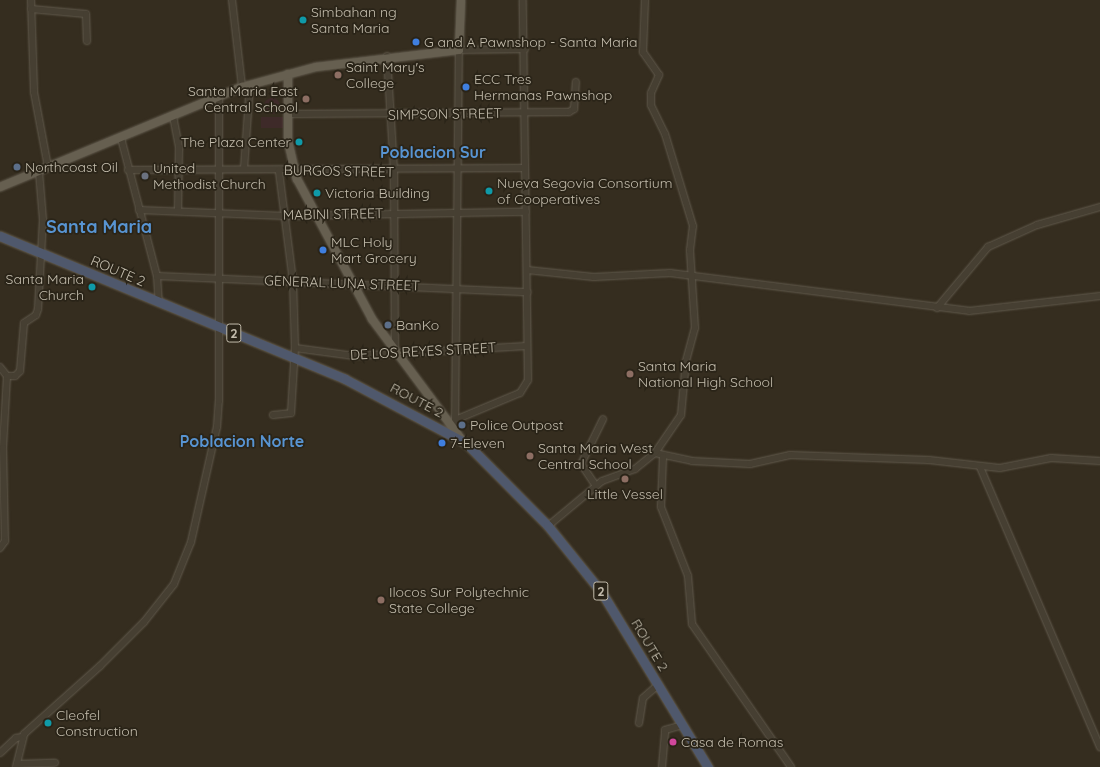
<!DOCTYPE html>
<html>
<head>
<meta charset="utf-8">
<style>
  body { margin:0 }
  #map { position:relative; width:1100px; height:767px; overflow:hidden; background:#352d1f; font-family:Quicksand,sans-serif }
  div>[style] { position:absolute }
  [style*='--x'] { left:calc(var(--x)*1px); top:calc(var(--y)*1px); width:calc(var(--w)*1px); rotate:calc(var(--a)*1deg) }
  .green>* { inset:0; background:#3e2a29; transform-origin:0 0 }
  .round { border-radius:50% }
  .roads { filter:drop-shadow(0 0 1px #615a4d) drop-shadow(0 0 1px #615a4d) }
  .minor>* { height:6px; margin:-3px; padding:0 3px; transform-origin:3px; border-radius:3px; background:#463f32 }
  .major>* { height:8px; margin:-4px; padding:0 4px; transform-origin:4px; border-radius:4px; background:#665f50 }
  .highway>* { height:9px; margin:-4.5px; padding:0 4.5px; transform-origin:4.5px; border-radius:4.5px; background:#4f586c }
  .dots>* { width:11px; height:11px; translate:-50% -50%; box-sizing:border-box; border:2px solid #2a2418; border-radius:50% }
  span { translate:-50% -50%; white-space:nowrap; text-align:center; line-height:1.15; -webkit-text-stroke:3.5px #2a2418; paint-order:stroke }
  .shield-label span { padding:1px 3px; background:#2a2418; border:1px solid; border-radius:3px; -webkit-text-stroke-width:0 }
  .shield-label { font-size:13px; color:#c3bcac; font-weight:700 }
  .poi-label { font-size:14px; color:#c3bcac }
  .left { translate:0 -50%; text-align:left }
  .right { translate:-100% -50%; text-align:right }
  .street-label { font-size:14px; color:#c3bcac }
  .quarter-label { font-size:16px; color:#5894d2; font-weight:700 }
  .district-label { font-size:18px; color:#5894d2; font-weight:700 }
</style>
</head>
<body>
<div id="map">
  <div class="green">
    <i class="round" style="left:264px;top:98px;width:16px;height:16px"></i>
    <i style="left:261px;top:117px;width:22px;height:11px"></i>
  </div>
  <div class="roads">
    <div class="minor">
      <i style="--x:31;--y:0;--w:92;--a:88.1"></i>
      <i style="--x:34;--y:92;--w:76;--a:79.4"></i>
      <i style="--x:232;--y:0;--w:88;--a:83.4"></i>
      <i style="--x:31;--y:9;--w:55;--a:5.2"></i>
      <i style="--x:86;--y:14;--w:27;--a:88"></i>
      <i style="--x:387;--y:56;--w:116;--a:86.5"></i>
      <i style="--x:394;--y:172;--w:177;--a:89.7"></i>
      <i style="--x:288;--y:114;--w:281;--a:-0.4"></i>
      <i style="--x:569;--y:112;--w:6;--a:-31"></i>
      <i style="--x:574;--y:109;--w:27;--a:-86"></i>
      <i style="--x:173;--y:116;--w:33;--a:79"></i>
      <i style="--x:179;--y:148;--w:63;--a:90.9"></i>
      <i style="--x:121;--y:138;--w:143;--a:75.4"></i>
      <i style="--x:157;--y:276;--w:27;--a:86"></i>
      <i style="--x:244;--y:169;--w:85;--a:-86"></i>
      <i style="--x:128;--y:170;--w:397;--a:-0.3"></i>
      <i style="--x:139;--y:210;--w:147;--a:2.3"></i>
      <i style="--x:286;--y:216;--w:240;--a:-1"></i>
      <i style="--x:527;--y:270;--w:67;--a:6"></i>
      <i style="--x:594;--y:277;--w:76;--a:-3"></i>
      <i style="--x:670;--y:273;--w:301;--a:7.2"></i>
      <i style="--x:969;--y:311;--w:132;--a:-6.5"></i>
      <i style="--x:157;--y:276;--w:371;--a:2.5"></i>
      <i style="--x:937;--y:308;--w:80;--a:-50.1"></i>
      <i style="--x:988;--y:247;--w:54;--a:-24.2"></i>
      <i style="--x:1037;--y:225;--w:66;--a:-15.9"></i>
      <i style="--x:295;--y:348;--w:60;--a:7.7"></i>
      <i style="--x:354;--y:356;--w:173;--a:-3.3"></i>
      <i style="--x:0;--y:367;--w:11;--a:52"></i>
      <i style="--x:7;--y:376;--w:72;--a:93.2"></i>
      <i style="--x:3;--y:448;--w:93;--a:88.8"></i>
      <i style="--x:5;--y:541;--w:9;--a:126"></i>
      <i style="--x:7;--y:376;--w:8;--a:0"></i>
      <i style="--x:15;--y:376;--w:7;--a:-45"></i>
      <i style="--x:20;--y:371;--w:48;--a:-85.2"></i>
      <i style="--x:24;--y:323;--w:14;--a:-34"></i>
      <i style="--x:36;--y:315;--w:6;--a:-72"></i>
      <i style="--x:38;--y:309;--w:89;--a:-86.8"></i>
      <i style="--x:43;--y:220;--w:49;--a:-94.7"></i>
      <i style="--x:273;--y:415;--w:18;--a:-6"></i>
      <i style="--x:291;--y:413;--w:65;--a:-86.5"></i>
      <i style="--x:295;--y:348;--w:67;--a:-91.7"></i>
      <i style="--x:293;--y:281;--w:111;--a:-97.3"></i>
      <i style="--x:455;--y:420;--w:70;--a:-22.6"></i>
      <i style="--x:520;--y:393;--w:15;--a:-58"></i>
      <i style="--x:528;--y:380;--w:380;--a:-90.8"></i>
      <i style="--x:455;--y:423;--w:373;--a:-89.4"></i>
      <i style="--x:459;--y:50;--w:66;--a:-0.9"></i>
      <i style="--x:655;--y:453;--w:38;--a:12"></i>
      <i style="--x:692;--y:461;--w:58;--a:3"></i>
      <i style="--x:750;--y:464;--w:41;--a:-12.7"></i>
      <i style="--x:790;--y:455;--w:139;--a:2.1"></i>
      <i style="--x:929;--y:460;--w:71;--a:6.4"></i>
      <i style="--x:1000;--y:468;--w:52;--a:-11.1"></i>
      <i style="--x:1051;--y:458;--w:49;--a:3.5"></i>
      <i style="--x:663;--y:457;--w:50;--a:92.3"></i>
      <i style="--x:661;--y:507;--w:74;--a:68.6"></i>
      <i style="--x:688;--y:576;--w:48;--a:85.2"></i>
      <i style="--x:692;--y:624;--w:174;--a:55.3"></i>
      <i style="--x:980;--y:467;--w:305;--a:66.8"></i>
      <i style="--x:596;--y:486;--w:27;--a:-124"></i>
      <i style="--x:581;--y:464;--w:50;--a:-63.9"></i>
      <i style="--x:548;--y:526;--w:70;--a:-39.8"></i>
      <i style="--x:602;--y:481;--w:35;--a:-20"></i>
      <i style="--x:635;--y:469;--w:26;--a:-39"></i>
      <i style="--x:655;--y:453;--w:46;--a:-55.6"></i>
      <i style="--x:681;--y:415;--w:54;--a:-84.7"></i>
      <i style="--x:686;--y:361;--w:34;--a:-75"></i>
      <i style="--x:695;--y:328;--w:78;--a:-93.7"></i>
      <i style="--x:690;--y:250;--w:24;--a:-83"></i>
      <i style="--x:693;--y:226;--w:96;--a:-106.9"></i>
      <i style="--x:665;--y:134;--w:32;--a:-116"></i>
      <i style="--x:651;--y:105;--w:12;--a:-90"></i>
      <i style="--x:651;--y:93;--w:20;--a:-66"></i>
      <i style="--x:659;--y:75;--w:28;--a:-125"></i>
      <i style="--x:643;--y:52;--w:52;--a:-87.8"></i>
      <i style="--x:639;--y:723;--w:25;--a:-81"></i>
      <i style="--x:643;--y:698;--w:20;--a:-41"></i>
      <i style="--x:0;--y:753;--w:22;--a:-43"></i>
      <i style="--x:16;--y:738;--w:6;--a:-9"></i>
      <i style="--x:17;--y:764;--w:38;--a:-2"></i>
      <i style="--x:16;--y:767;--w:34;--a:-76"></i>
      <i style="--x:24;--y:734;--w:102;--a:-41.8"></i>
      <i style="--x:100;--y:666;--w:62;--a:-45"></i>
      <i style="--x:144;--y:622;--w:48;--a:-51.7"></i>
      <i style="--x:174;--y:584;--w:45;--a:-68"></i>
      <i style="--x:191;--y:542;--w:118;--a:-77.3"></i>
      <i style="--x:217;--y:427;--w:26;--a:-86"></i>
      <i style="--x:219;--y:401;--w:305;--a:-90"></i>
      <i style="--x:662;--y:767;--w:37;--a:-85"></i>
      <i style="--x:665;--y:730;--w:18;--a:-16"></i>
    </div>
    <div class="major">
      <i style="--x:288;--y:74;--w:67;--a:90"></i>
      <i style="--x:288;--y:141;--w:39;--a:77"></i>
      <i style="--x:297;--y:179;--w:159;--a:61.8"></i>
      <i style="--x:372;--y:319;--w:151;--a:53.4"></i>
      <i style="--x:0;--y:187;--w:262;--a:-22.5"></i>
      <i style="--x:242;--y:87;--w:77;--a:-15.1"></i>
      <i style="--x:316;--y:67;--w:144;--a:-6.8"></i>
      <i style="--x:459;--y:50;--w:50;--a:-87.7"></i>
    </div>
    <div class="highway">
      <i style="--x:0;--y:236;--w:373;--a:22.5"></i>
      <i style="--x:345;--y:379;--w:137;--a:27.9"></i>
      <i style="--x:466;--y:443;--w:117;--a:45.3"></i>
      <i style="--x:548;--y:526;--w:86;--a:51.1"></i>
      <i style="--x:602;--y:593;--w:204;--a:58.7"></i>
    </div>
  </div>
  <div class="dots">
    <i style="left:303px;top:20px;background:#0f9aa8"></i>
    <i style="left:416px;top:42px;background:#3f7fe0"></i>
    <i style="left:338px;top:75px;background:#8d6e63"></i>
    <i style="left:466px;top:87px;background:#3f7fe0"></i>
    <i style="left:306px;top:99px;background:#8d6e63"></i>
    <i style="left:299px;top:142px;background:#0f9aa8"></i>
    <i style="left:17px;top:167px;background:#5c6f8a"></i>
    <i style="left:145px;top:176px;background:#6b7280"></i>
    <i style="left:489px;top:191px;background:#0f9aa8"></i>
    <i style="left:317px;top:193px;background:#0f9aa8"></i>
    <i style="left:323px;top:250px;background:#3f7fe0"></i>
    <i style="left:92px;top:287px;background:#0f9aa8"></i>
    <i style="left:388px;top:325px;background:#5c6f8a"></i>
    <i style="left:630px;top:374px;background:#8d6e63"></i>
    <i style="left:462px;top:425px;background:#5c6f8a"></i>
    <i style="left:442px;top:443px;background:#3f7fe0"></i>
    <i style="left:530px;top:456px;background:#8d6e63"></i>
    <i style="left:625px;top:479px;background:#8d6e63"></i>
    <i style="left:381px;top:600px;background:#8d6e63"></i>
    <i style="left:48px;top:723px;background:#0f9aa8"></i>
    <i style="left:673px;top:742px;background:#d1479c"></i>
  </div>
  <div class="shield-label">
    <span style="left:234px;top:333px">2</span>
    <span style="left:601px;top:591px">2</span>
  </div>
  <div class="poi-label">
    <span class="left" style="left:311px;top:20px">Simbahan ng<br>Santa Maria</span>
    <span class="left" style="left:424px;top:42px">G and A Pawnshop - Santa Maria</span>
    <span class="left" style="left:346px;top:75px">Saint Mary's<br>College</span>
    <span class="left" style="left:474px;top:87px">ECC Tres<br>Hermanas Pawnshop</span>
    <span class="right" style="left:298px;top:99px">Santa Maria East<br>Central School</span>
    <span class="right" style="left:291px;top:142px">The Plaza Center</span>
    <span class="left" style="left:25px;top:167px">Northcoast Oil</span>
    <span class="left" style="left:153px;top:176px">United<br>Methodist Church</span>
    <span class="left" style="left:497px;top:191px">Nueva Segovia Consortium<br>of Cooperatives</span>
    <span class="left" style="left:325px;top:193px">Victoria Building</span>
    <span class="left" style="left:331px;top:250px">MLC Holy<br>Mart Grocery</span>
    <span class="right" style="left:84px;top:287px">Santa Maria<br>Church</span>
    <span class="left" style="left:396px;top:325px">BanKo</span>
    <span class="left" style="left:638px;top:374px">Santa Maria<br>National High School</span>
    <span class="left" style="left:470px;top:425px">Police Outpost</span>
    <span class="left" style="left:450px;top:443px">7-Eleven</span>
    <span class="left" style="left:538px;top:456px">Santa Maria West<br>Central School</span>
    <span style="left:625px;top:494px">Little Vessel</span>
    <span class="left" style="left:389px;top:600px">Ilocos Sur Polytechnic<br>State College</span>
    <span class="left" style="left:56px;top:723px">Cleofel<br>Construction</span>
    <span class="left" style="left:681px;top:742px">Casa de Romas</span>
  </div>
  <div class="street-label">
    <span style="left:445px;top:114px;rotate:-1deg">SIMPSON STREET</span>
    <span style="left:339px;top:171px;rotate:1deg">BURGOS STREET</span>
    <span style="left:333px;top:214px;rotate:-1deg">MABINI STREET</span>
    <span style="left:118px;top:271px;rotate:23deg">ROUTE 2</span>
    <span style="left:342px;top:283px;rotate:2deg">GENERAL LUNA STREET</span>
    <span style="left:423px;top:351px;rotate:-3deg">DE LOS REYES STREET</span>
    <span style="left:417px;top:400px;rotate:28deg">ROUTE 2</span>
    <span style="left:650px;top:645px;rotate:59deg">ROUTE 2</span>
  </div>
  <div class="quarter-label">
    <span style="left:433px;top:152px">Poblacion Sur</span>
    <span style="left:242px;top:441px">Poblacion Norte</span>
  </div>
  <div class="district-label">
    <span style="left:99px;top:227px">Santa Maria</span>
  </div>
</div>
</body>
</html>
